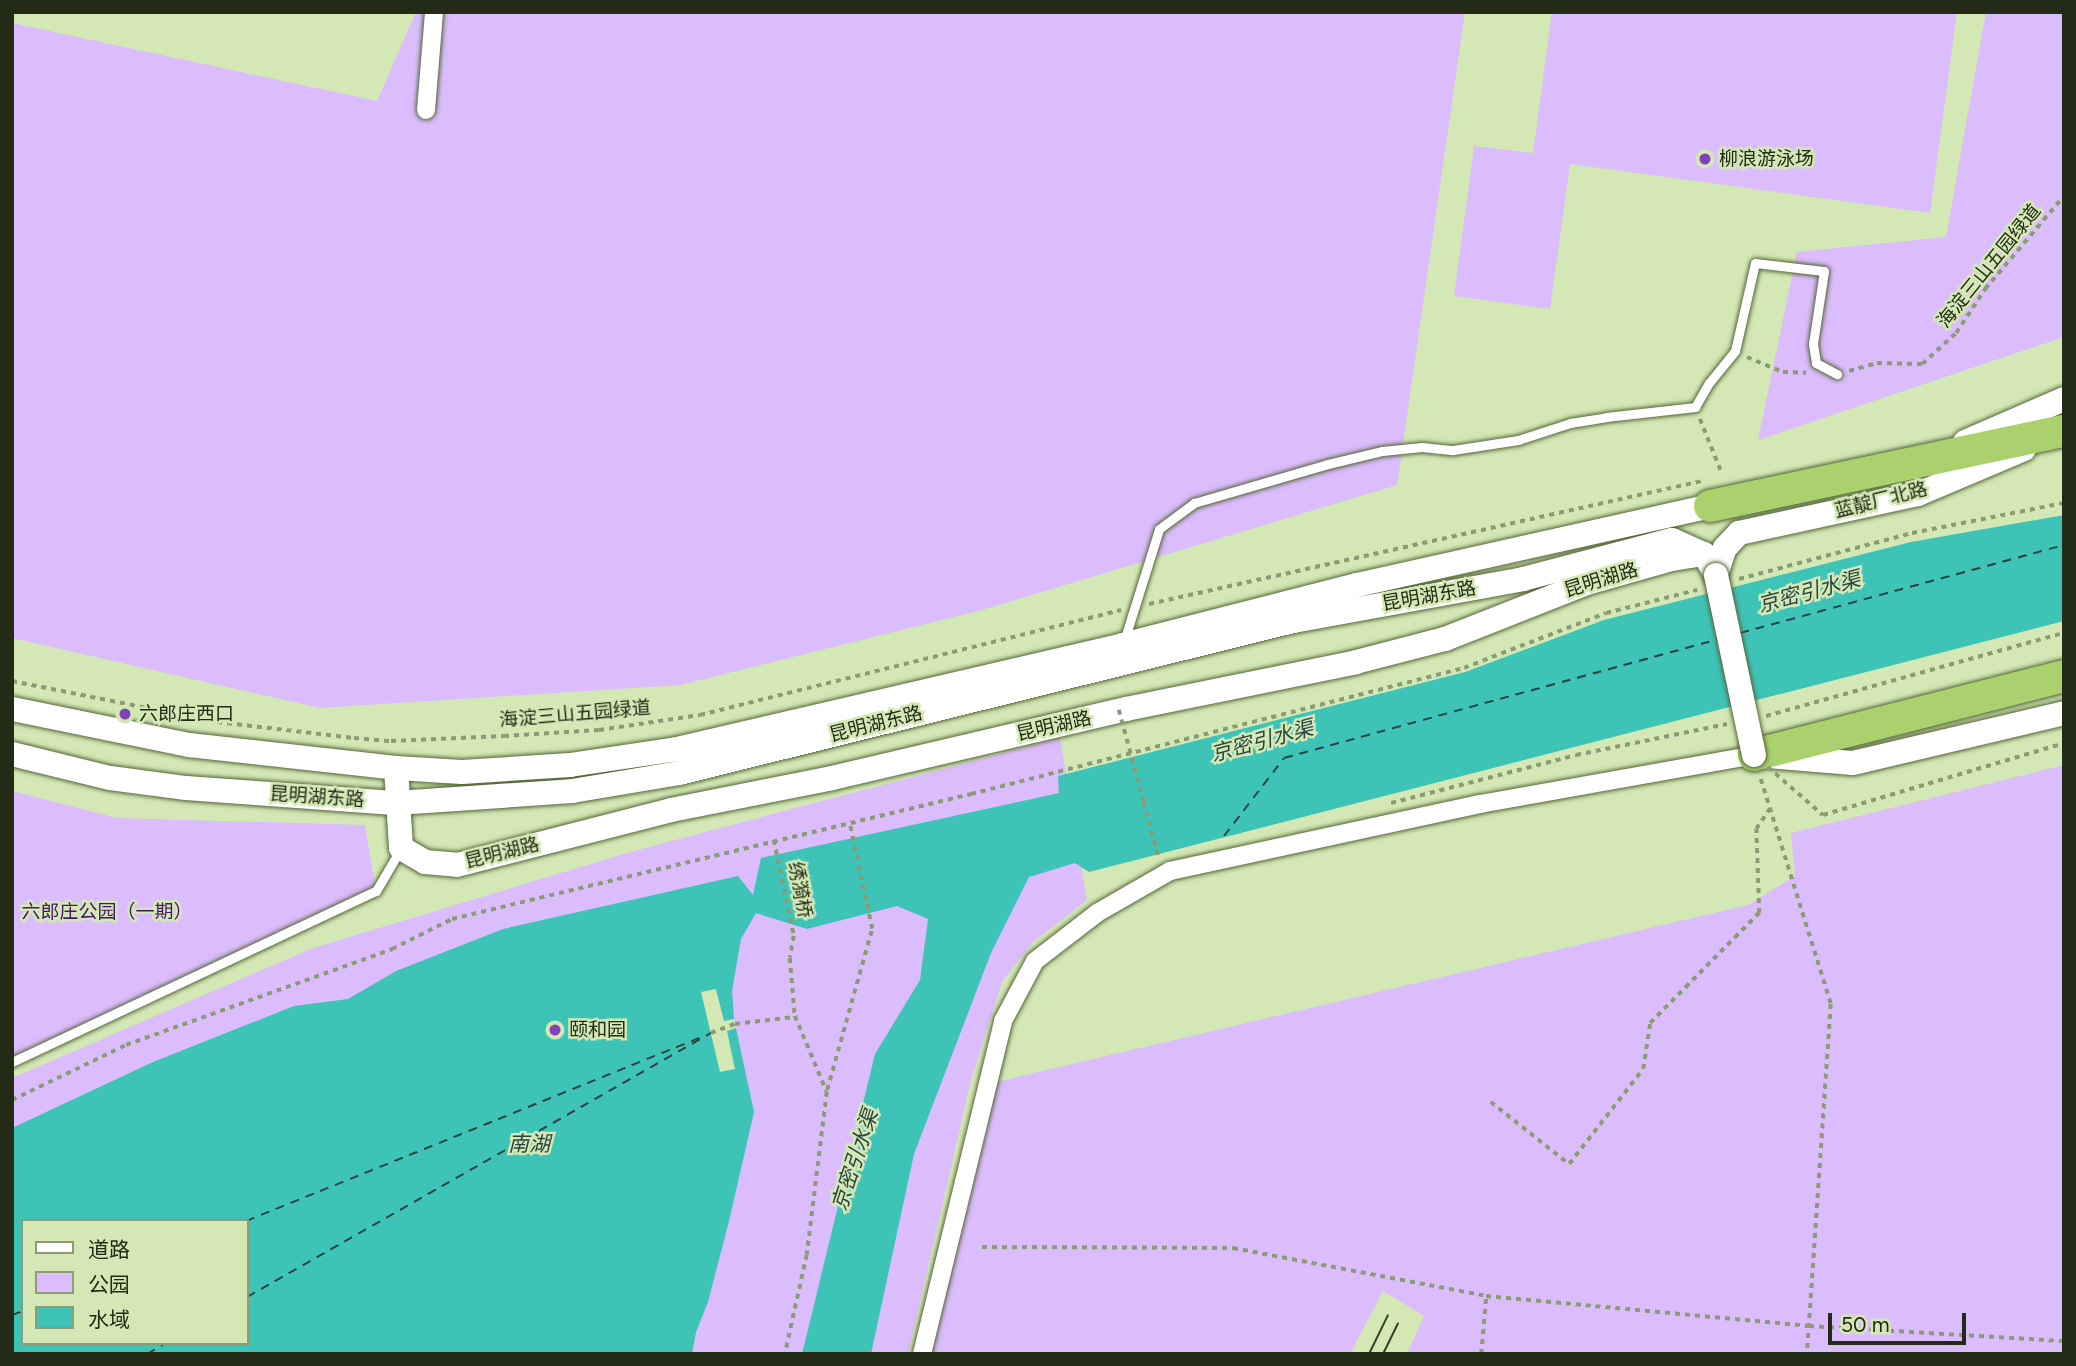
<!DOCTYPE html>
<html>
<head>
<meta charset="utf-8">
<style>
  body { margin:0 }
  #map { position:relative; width:2076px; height:1366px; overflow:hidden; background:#d3e8b5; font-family:Figtree,"Noto Sans SC",sans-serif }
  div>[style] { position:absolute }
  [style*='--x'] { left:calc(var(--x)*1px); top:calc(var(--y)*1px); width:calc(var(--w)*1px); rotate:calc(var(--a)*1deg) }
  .green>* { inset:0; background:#dbbcfc }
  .water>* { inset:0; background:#3ec3b7 }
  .pier>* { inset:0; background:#d3e8b5 }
  .ferry>* { height:2px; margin-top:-1px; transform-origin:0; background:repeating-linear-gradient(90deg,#294542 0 9px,transparent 0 16px) }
  .path>* { height:3.5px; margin-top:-1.75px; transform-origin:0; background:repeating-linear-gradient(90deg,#8b9b75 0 5px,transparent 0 10px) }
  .roads { filter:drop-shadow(0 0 2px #546638) drop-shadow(0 0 2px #546638) }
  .lane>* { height:9px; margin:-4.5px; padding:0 4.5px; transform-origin:4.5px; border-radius:4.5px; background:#fff }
  .street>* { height:18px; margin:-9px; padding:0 9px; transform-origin:9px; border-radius:9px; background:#fff }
  .secondary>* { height:24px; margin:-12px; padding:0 12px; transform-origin:12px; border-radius:12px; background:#fff }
  .highway>* { height:32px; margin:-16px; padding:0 16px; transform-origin:16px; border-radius:16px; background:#abd16e }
  .tram>* { height:2px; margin:-1px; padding:0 1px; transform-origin:1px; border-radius:1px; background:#363f28 }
  .path-bridge>* { height:3.5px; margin-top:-1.75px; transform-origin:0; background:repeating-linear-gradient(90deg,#8b9b75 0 5px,transparent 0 10px) }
  .bridges { filter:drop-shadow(0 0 2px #546638) drop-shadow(0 0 2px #546638) }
  .secondary-bridge>* { height:24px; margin:-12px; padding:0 12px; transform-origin:12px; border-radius:12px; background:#fff }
  .dots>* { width:19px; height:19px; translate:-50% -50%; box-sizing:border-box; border:4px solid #d3e8b5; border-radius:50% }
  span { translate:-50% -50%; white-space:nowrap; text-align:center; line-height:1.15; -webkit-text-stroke:5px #d3e8b5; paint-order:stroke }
  .poi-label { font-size:19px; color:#232b17 }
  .left { translate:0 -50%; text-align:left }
  .street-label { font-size:19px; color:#232b17 }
  .park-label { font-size:19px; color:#46156a }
  .water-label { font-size:21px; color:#294542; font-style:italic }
  .frame { position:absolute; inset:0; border:14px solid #232b17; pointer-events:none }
  .legend { position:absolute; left:21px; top:1219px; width:228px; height:126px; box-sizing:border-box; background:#d3e8b5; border:2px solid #8d9c76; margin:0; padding:9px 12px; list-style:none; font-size:21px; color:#232b17 }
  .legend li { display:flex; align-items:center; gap:14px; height:35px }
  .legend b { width:35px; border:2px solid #8d9c76 }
  .scale { position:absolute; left:1828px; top:1313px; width:138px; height:32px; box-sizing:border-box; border:4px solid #232b17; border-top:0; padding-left:9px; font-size:21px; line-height:24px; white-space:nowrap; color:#232b17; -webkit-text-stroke:5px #d3e8b5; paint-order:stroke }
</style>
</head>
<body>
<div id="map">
  <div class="green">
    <i style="clip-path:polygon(416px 12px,1465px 12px,1397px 485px,982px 610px,680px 685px,320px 708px,12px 638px,12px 23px,377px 101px)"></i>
    <i style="clip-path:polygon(1552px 12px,1957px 12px,1930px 213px,1570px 164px,1550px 309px,1454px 296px,1474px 146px,1533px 153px)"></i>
    <i style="clip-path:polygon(1986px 12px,2064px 12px,2064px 337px,1758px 440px,1797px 252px,1946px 237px)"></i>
    <i style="clip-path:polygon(evenodd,1060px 738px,1087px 900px,1033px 942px,1002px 982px,971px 1080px,908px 1354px,12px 1354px,12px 1078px,313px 948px,634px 851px,1060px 738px,23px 1221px,247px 1221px,247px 1343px,23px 1343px,23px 1221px)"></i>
    <i style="clip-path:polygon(2064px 765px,2064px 1354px,1407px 1354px,1424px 1316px,1383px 1291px,1350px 1354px,926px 1354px,992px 1083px,1748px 905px,1795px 876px,1791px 833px)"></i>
    <i style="clip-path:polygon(12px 791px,117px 818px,365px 825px,376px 891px,12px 1062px)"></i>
  </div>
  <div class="water">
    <i style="clip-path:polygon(evenodd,2064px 515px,2064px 621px,1089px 872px,1075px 863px,1029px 877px,991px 953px,914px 1154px,871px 1354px,802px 1354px,875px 1054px,920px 980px,928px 919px,897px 906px,807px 929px,756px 913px,741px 939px,732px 991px,734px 1019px,754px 1112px,729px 1221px,708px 1302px,696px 1332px,692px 1354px,12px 1354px,12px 1128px,153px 1062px,294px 1006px,348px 999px,396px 971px,503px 929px,738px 876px,753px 895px,761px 858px,1059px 793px,1058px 776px,1465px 672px,1604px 620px,1911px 542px,2064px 515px,23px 1221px,247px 1221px,247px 1343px,23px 1343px,23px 1221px)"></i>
  </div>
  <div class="pier">
    <i style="clip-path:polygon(716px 989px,724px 1021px,734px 1019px,736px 1028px,727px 1031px,735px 1069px,720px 1072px,701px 992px)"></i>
  </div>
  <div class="ferry">
    <i style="--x:1740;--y:633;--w:336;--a:-15.2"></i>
    <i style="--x:1224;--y:836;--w:98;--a:-52.4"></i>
    <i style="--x:1284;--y:758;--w:450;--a:-15.3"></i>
    <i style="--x:246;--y:1221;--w:493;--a:-22"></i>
    <i style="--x:247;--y:1297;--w:534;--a:-29.64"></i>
    <i style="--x:12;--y:1315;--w:12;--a:-20"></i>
    <i style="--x:147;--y:1354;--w:22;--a:-30"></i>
  </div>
  <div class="path">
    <i style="--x:1747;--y:357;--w:39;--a:23"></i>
    <i style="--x:1783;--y:372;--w:23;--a:2"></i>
    <i style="--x:1849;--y:371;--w:29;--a:-16"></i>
    <i style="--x:1877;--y:363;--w:45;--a:1.3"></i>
    <i style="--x:1922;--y:364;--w:46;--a:-42.4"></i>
    <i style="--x:1956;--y:333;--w:53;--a:-56.6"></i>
    <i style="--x:1985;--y:289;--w:122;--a:-49.7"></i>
    <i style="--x:1700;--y:419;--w:56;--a:68"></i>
    <i style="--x:1739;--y:579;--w:179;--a:-14.9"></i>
    <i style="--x:1912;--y:533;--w:155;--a:-11.2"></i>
    <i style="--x:1149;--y:604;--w:567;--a:-12.54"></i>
    <i style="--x:12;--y:681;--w:209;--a:11.3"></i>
    <i style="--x:217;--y:722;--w:138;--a:6.7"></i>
    <i style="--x:354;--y:738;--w:37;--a:5"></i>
    <i style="--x:391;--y:741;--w:113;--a:-2.5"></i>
    <i style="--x:504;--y:736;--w:95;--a:-3.6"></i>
    <i style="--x:599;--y:730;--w:102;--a:-8.4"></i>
    <i style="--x:700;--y:715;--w:434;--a:-14"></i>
    <i style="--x:1766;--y:716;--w:309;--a:-15.6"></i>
    <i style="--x:1761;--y:779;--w:236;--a:72.7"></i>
    <i style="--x:1831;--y:1004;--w:351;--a:93.9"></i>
    <i style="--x:1144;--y:802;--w:59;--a:75.3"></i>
    <i style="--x:1391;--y:803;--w:191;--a:-14.5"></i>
    <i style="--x:1576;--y:755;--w:154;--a:-11.6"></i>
    <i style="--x:774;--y:840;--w:98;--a:78.2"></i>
    <i style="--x:794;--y:936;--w:22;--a:100"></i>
    <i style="--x:790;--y:958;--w:58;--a:85.1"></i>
    <i style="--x:795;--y:1016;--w:82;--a:67.2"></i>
    <i style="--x:827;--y:1092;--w:164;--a:97"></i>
    <i style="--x:807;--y:1255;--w:101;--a:102.5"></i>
    <i style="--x:711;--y:1033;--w:26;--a:-21"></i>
    <i style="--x:735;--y:1024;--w:59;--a:-6.8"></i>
    <i style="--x:827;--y:1090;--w:167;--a:-74.4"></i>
    <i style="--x:872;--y:929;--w:110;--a:-102"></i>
    <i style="--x:12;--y:1100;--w:127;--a:-25.8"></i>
    <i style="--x:126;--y:1045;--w:283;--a:-19.8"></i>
    <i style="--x:392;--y:949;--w:67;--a:-26.6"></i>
    <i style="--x:452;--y:919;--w:534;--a:-13.54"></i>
    <i style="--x:971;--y:794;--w:509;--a:-14.34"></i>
    <i style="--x:1464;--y:668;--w:152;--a:-21.2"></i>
    <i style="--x:1606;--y:613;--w:94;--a:-14.2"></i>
    <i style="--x:1491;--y:1102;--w:100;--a:38.5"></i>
    <i style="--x:1569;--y:1164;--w:120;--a:-52.1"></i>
    <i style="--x:1643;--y:1069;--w:47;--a:-81.3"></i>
    <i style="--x:1650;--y:1023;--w:155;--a:-45.3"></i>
    <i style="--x:1759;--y:913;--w:84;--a:-92"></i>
    <i style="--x:1756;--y:829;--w:25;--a:-56"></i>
    <i style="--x:982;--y:1247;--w:251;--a:0.2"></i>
    <i style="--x:1233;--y:1248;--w:258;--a:10.7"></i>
    <i style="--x:1486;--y:1296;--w:324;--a:5.3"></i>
    <i style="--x:1809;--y:1326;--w:255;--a:3.4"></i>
    <i style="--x:1481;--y:1354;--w:57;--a:-85"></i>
  </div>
  <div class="roads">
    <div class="lane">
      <i style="--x:1124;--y:641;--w:117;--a:-72.6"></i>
      <i style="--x:1159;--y:529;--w:44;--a:-36.6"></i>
      <i style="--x:1194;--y:503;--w:140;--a:-16.2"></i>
      <i style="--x:1328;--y:464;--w:56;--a:-13.5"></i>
      <i style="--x:1382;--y:451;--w:40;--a:-5.7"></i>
      <i style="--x:1422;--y:447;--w:31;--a:6"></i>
      <i style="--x:1453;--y:450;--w:66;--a:-8.7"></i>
      <i style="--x:1518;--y:440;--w:55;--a:-18.1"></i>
      <i style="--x:1570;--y:423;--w:36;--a:-9"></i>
      <i style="--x:1606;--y:417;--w:90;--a:-6.4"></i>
      <i style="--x:1695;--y:407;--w:28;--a:-60"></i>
      <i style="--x:1709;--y:383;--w:41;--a:-50.9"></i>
      <i style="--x:1735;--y:351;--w:90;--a:-77.2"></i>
      <i style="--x:1755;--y:263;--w:69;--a:6.6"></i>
      <i style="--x:1824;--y:271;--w:74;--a:98.6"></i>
      <i style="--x:1813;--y:344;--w:19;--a:81"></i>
      <i style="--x:1816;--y:363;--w:24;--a:28"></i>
      <i style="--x:12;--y:1062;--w:402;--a:-25.2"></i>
      <i style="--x:376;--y:891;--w:48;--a:-59.7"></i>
    </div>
    <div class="street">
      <i style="--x:426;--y:110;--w:98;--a:-85.3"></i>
      <i style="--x:922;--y:1354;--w:343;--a:-76.3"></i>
      <i style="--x:1003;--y:1021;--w:68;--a:-61.9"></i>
      <i style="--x:1035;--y:961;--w:78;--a:-37.7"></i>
      <i style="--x:1097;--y:913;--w:84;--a:-29.9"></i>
      <i style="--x:1170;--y:871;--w:317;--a:-12.2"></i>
      <i style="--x:1480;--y:804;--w:278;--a:-10.1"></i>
    </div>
    <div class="secondary">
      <i style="--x:1965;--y:442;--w:108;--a:-23.5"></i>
      <i style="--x:1716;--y:575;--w:28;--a:-72"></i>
      <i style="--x:1725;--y:548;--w:21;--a:-47"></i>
      <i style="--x:1739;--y:533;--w:183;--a:-12.3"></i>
      <i style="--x:1918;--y:494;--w:115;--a:-23"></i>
      <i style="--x:12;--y:709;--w:181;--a:11.5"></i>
      <i style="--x:189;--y:745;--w:208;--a:6.3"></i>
      <i style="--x:396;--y:768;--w:66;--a:3.5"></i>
      <i style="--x:462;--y:772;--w:108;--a:-3.7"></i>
      <i style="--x:570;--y:765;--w:108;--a:-8.5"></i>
      <i style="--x:677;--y:749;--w:458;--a:-13.1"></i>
      <i style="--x:1123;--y:645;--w:242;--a:-14.4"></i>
      <i style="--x:1357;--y:585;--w:362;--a:-12.6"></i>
      <i style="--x:12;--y:754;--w:101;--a:13.8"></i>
      <i style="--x:110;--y:778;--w:77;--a:7.5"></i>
      <i style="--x:186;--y:788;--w:212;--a:4.1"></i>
      <i style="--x:397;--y:803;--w:175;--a:-3.9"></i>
      <i style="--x:572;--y:791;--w:109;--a:-9.5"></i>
      <i style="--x:679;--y:773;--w:633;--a:-13.9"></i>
      <i style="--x:1293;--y:621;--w:234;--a:-10.3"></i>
      <i style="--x:1523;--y:579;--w:154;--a:-14.7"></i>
      <i style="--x:1672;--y:540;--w:35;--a:24"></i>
      <i style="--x:1704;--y:554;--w:24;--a:60"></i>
      <i style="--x:1768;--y:756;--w:85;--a:4.7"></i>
      <i style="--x:1853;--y:763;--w:217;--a:-13.3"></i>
      <i style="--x:396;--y:768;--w:80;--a:86.4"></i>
      <i style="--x:401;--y:848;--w:28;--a:30"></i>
      <i style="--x:425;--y:862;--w:32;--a:5"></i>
      <i style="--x:457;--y:865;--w:221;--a:-14.4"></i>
      <i style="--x:671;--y:810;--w:164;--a:-11.2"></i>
      <i style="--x:832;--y:778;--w:302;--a:-13.2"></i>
      <i style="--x:1126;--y:709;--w:235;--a:-11.5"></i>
      <i style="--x:1356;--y:662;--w:92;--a:-14.5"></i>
      <i style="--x:1445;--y:639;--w:153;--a:-21.5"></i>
      <i style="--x:1587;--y:583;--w:88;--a:-15.8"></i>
      <i style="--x:1672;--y:559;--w:32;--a:-9"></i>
    </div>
    <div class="highway">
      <i style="--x:1710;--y:506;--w:362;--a:-12"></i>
      <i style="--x:1754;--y:755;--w:320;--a:-14.3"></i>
    </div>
  </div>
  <div class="tram">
    <i style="--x:1369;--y:1354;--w:43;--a:-64"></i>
    <i style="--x:1383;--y:1354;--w:34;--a:-64"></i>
  </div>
  <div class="path-bridge">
    <i style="--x:1119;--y:710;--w:95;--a:74.8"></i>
    <i style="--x:1768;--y:767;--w:73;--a:41.1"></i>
    <i style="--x:1823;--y:815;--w:252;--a:-16.6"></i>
  </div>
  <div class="bridges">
    <div class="secondary-bridge">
      <i style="--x:1716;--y:575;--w:184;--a:78.1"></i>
    </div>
  </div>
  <div class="dots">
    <i style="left:1705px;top:159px;background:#8343b8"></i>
    <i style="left:125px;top:714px;background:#8343b8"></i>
    <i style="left:555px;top:1030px;background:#8343b8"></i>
  </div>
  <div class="poi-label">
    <span class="left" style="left:1719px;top:159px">柳浪游泳场</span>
    <span class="left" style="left:139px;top:714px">六郎庄西口</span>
    <span class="left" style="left:569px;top:1030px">颐和园</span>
  </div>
  <div class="street-label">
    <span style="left:1989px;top:266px;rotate:-51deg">海淀三山五园绿道</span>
    <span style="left:1881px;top:500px;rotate:-14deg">蓝靛厂北路</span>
    <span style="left:1601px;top:580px;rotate:-17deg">昆明湖路</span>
    <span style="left:1429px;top:596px;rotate:-10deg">昆明湖东路</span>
    <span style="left:575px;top:714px;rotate:-5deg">海淀三山五园绿道</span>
    <span style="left:876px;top:724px;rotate:-14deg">昆明湖东路</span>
    <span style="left:1054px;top:726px;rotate:-13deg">昆明湖路</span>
    <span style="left:317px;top:797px;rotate:4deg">昆明湖东路</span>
    <span style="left:502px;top:853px;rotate:-14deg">昆明湖路</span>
    <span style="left:800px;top:890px;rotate:80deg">绣漪桥</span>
  </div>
  <div class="park-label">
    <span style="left:107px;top:912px">六郎庄公园（一期）</span>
  </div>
  <div class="water-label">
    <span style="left:1809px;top:592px;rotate:-15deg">京密引水渠</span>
    <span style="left:1262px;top:741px;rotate:-15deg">京密引水渠</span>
    <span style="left:529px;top:1144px">南湖</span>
    <span style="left:855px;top:1160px;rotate:-72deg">京密引水渠</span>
  </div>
  <div class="frame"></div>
  <ul class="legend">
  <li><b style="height:9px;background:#fff"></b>道路</li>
  <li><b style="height:19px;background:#dbbcfc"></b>公园</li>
  <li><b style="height:19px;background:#3ec3b7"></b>水域</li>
  </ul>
  <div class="scale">50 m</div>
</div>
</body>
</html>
